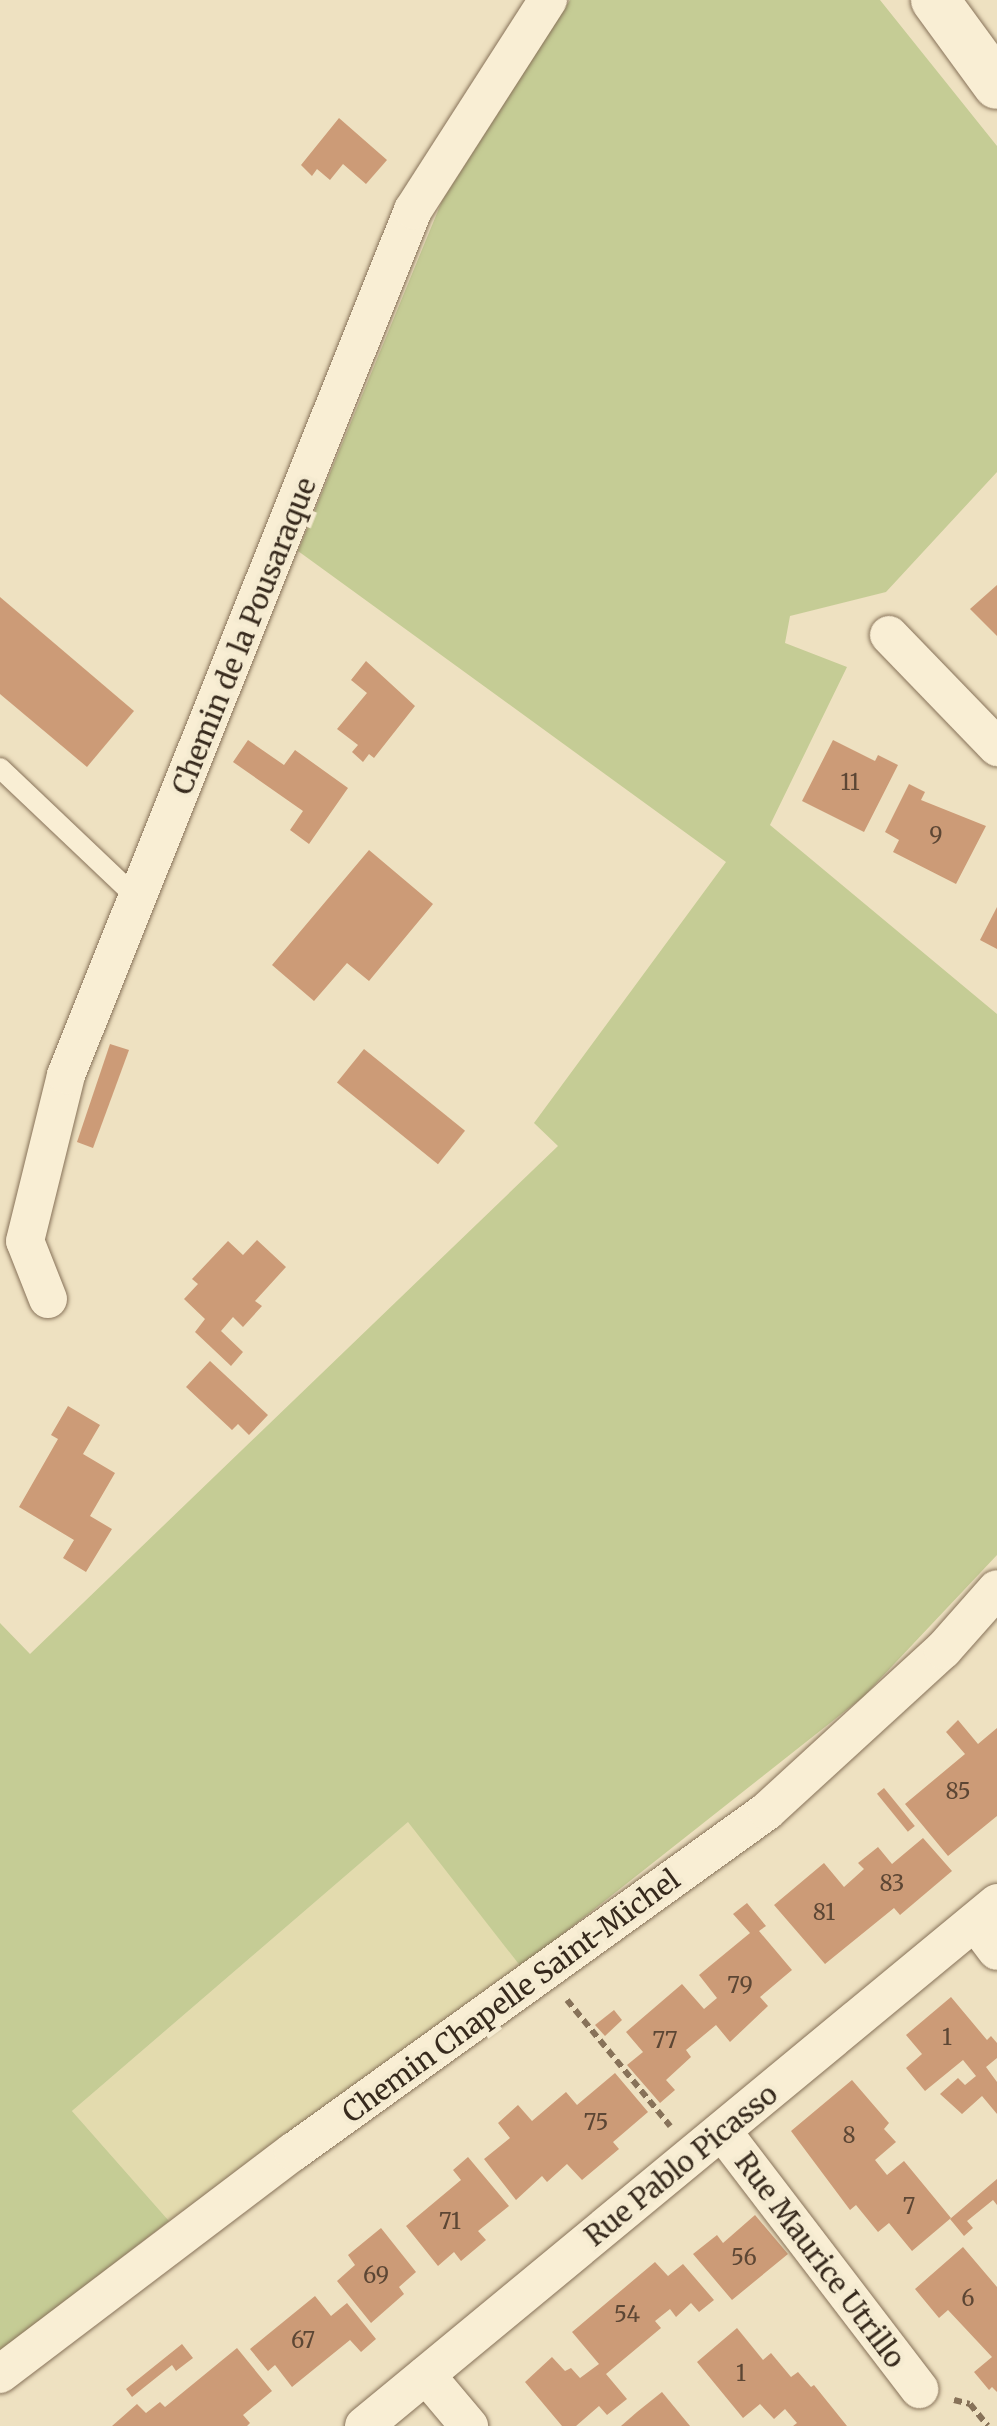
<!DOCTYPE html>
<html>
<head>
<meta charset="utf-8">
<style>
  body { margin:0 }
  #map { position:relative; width:997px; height:2426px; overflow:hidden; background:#eee1c1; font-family:Merriweather,serif }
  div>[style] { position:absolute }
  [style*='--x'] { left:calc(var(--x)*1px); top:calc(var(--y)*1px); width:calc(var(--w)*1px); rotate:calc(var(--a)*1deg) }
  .farmland>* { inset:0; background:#e3dbae }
  .green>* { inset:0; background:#c5cc95 }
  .building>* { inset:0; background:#cc9b77; transform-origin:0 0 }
  .path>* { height:6px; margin-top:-3px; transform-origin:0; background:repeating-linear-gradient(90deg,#877259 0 8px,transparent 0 13px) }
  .roads { filter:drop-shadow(0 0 2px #877259) drop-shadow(0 0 2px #877259) }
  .service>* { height:20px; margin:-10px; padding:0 10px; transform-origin:10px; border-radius:10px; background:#f9eed4 }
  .minor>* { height:38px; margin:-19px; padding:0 19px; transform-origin:19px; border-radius:19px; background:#f9eed4 }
  .tertiary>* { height:48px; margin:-24px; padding:0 24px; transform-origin:24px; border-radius:24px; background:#f9eed4 }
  span { translate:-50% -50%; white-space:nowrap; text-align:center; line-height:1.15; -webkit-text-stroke:9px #f5ebd1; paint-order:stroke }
  .number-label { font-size:22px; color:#5c4634 }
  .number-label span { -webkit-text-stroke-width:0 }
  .street-label { font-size:28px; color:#372a1d }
</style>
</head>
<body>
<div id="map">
  <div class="farmland">
    <i style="clip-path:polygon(409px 1821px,521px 1967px,169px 2221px,72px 2111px)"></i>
  </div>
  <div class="green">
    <i style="clip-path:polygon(570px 0,880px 0,997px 146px,997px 472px,886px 592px,790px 616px,785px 643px,847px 667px,770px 825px,997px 1014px,997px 1555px,863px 1697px,521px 1967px,408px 1822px,72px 2111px,169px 2221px,0 2351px,0 1623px,30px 1654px,558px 1146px,534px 1123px,726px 862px,298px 551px,442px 201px)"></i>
  </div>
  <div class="building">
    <i style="clip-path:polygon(339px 118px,387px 160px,366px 184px,343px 164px,330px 180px,317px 169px,312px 176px,301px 165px)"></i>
    <i style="clip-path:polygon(997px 585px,997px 636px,970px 609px)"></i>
    <i style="clip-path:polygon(0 597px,134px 711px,87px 767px,0 694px)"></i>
    <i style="clip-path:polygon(366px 661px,415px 706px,374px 758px,369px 754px,363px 762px,352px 752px,358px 745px,337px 729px,367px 693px,351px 680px)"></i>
    <i style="clip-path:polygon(248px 740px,284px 765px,295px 750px,348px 788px,309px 844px,290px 830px,303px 811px,233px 762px)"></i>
    <i style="clip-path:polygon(833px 740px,875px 761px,878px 755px,898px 765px,864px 832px,802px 801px)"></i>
    <i style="clip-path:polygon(909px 784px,925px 792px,921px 800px,986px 826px,956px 884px,893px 852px,899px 840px,885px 832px)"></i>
    <i style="clip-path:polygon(369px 850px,433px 904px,369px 981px,347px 963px,314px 1001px,272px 965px)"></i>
    <i style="clip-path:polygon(997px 907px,997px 949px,980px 940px)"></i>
    <i style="clip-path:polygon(110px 1044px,129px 1050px,93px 1148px,77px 1142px)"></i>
    <i style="left:364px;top:1049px;width:130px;height:43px;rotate:39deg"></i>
    <i style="clip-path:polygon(257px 1240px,286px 1267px,255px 1301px,262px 1306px,243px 1327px,233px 1317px,221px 1331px,243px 1352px,231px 1366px,195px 1332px,205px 1319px,184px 1299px,198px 1284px,192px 1279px,228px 1241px,243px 1255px)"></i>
    <i style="clip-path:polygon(210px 1361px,268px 1415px,249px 1435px,238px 1424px,232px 1430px,186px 1387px)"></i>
    <i style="clip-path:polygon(68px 1406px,100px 1425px,83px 1454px,115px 1473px,90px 1516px,112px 1529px,86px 1572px,63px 1558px,74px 1540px,19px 1507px,58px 1439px,51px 1435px)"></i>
    <i style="clip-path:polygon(958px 1720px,978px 1744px,997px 1728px,997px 1816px,948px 1856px,905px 1804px,965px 1754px,946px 1732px)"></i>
    <i style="left:884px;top:1788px;width:49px;height:9px;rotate:51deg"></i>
    <i style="clip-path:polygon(923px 1838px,952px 1871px,900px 1915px,894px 1908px,825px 1964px,774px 1905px,824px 1863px,844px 1887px,864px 1869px,858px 1863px,878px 1847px,892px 1864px)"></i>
    <i style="clip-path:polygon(747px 1903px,766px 1926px,759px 1931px,792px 1970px,760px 1997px,768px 2006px,730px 2042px,716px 2025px,686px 2050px,691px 2057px,666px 2080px,675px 2090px,660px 2103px,627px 2065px,643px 2052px,626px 2032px,682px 1984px,704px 2009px,717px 1998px,699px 1975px,750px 1933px,733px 1914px)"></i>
    <i style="clip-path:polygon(951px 1997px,987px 2040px,991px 2036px,997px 2043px,997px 2058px,986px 2067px,997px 2082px,997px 2114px,982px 2096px,962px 2114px,940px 2094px,958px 2078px,965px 2085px,976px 2076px,963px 2060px,925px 2091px,906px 2068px,922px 2054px,906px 2035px)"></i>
    <i style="clip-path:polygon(614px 2010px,622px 2020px,605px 2036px,595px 2025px)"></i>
    <i style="clip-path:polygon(615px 2073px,648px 2112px,613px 2142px,619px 2149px,582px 2180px,567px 2164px,547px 2182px,542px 2176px,516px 2200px,484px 2159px,510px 2138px,498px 2123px,518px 2105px,532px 2121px,566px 2092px,577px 2105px)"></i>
    <i style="clip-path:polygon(852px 2080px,889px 2123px,884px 2129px,896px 2142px,875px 2160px,887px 2175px,904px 2161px,951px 2218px,912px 2251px,889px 2223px,878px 2232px,856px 2205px,850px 2210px,791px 2131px)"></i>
    <i style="clip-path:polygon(468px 2157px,509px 2206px,478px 2231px,486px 2240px,461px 2261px,454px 2252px,438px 2266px,406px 2226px,461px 2180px,453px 2170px)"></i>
    <i style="clip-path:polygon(997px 2179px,997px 2205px,993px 2200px,967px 2221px,973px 2228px,964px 2236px,950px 2219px)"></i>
    <i style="clip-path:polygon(755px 2215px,788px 2254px,732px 2300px,693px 2254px,717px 2235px,723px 2243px)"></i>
    <i style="clip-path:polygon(381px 2228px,416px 2272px,399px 2287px,404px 2294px,371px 2323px,337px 2281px,355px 2265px,348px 2255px)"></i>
    <i style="clip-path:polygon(963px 2247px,997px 2287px,997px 2392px,992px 2387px,989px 2390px,974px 2372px,992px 2357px,948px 2310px,939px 2318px,915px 2289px)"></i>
    <i style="clip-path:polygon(655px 2262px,668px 2276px,683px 2264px,714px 2300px,699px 2312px,691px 2303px,676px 2317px,670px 2309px,655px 2321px,661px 2328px,606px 2374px,627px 2399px,607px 2415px,599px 2406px,576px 2426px,562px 2426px,525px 2382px,552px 2357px,565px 2371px,571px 2368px,580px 2378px,599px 2364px,572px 2332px)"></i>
    <i style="clip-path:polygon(315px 2296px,331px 2316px,347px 2303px,376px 2339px,361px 2352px,350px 2340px,292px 2387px,275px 2365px,268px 2371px,250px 2349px)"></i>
    <i style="clip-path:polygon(737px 2328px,763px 2360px,771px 2353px,791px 2377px,798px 2372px,811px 2387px,814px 2385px,847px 2426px,793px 2426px,797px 2423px,785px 2409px,774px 2419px,760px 2404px,743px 2418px,697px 2362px)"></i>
    <i style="clip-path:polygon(182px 2344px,193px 2358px,176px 2371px,172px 2365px,132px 2397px,126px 2389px)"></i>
    <i style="clip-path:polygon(237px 2348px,272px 2391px,243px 2415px,250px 2423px,247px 2426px,112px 2426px,137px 2404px,146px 2413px,160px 2402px,165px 2407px)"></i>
    <i style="clip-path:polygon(662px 2392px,690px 2426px,621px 2426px,637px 2412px)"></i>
  </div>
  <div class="path">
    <i style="--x:567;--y:2000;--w:163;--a:50.7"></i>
    <i style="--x:954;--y:2400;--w:16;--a:14"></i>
    <i style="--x:970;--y:2404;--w:28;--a:51"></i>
  </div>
  <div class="roads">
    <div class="service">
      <i style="--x:0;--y:768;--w:190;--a:43.5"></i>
    </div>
    <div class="minor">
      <i style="--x:889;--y:635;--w:156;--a:46"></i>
      <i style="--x:48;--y:1299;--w:62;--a:-111.6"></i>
      <i style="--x:25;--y:1241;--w:171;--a:-76.1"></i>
      <i style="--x:66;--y:1075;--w:932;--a:-68.14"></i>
      <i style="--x:413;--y:210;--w:250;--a:-57.3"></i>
      <i style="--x:975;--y:1922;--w:36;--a:53"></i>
      <i style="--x:722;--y:2131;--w:325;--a:52.6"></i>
      <i style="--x:0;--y:2374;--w:368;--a:-37.2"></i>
      <i style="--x:293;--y:2152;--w:584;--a:-35.73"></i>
      <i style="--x:767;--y:1811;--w:239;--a:-42.5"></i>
      <i style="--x:943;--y:1650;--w:81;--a:-48.5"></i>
      <i style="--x:426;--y:2375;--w:67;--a:49.9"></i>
      <i style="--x:364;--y:2426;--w:821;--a:-39.56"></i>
    </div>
    <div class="tertiary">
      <i style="--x:935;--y:0;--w:105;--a:53.9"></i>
    </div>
  </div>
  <div class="number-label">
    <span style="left:850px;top:783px">11</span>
    <span style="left:936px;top:836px">9</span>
    <span style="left:958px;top:1792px">85</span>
    <span style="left:892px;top:1884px">83</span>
    <span style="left:824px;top:1913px">81</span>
    <span style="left:740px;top:1986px">79</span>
    <span style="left:947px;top:2038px">1</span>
    <span style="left:665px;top:2041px">77</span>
    <span style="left:596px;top:2123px">75</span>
    <span style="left:849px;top:2136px">8</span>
    <span style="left:909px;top:2207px">7</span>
    <span style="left:450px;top:2222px">71</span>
    <span style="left:744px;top:2258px">56</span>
    <span style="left:376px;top:2276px">69</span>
    <span style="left:968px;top:2299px">6</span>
    <span style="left:627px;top:2315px">54</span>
    <span style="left:303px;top:2341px">67</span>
    <span style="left:741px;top:2374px">1</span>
  </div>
  <div class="street-label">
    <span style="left:244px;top:636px;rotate:-68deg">Chemin de la Pousaraque</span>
    <span style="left:511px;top:1996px;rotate:-36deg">Chemin Chapelle Saint-Michel</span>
    <span style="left:681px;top:2165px;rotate:-39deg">Rue Pablo Picasso</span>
    <span style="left:820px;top:2260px;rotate:53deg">Rue Maurice Utrillo</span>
  </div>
</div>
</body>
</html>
